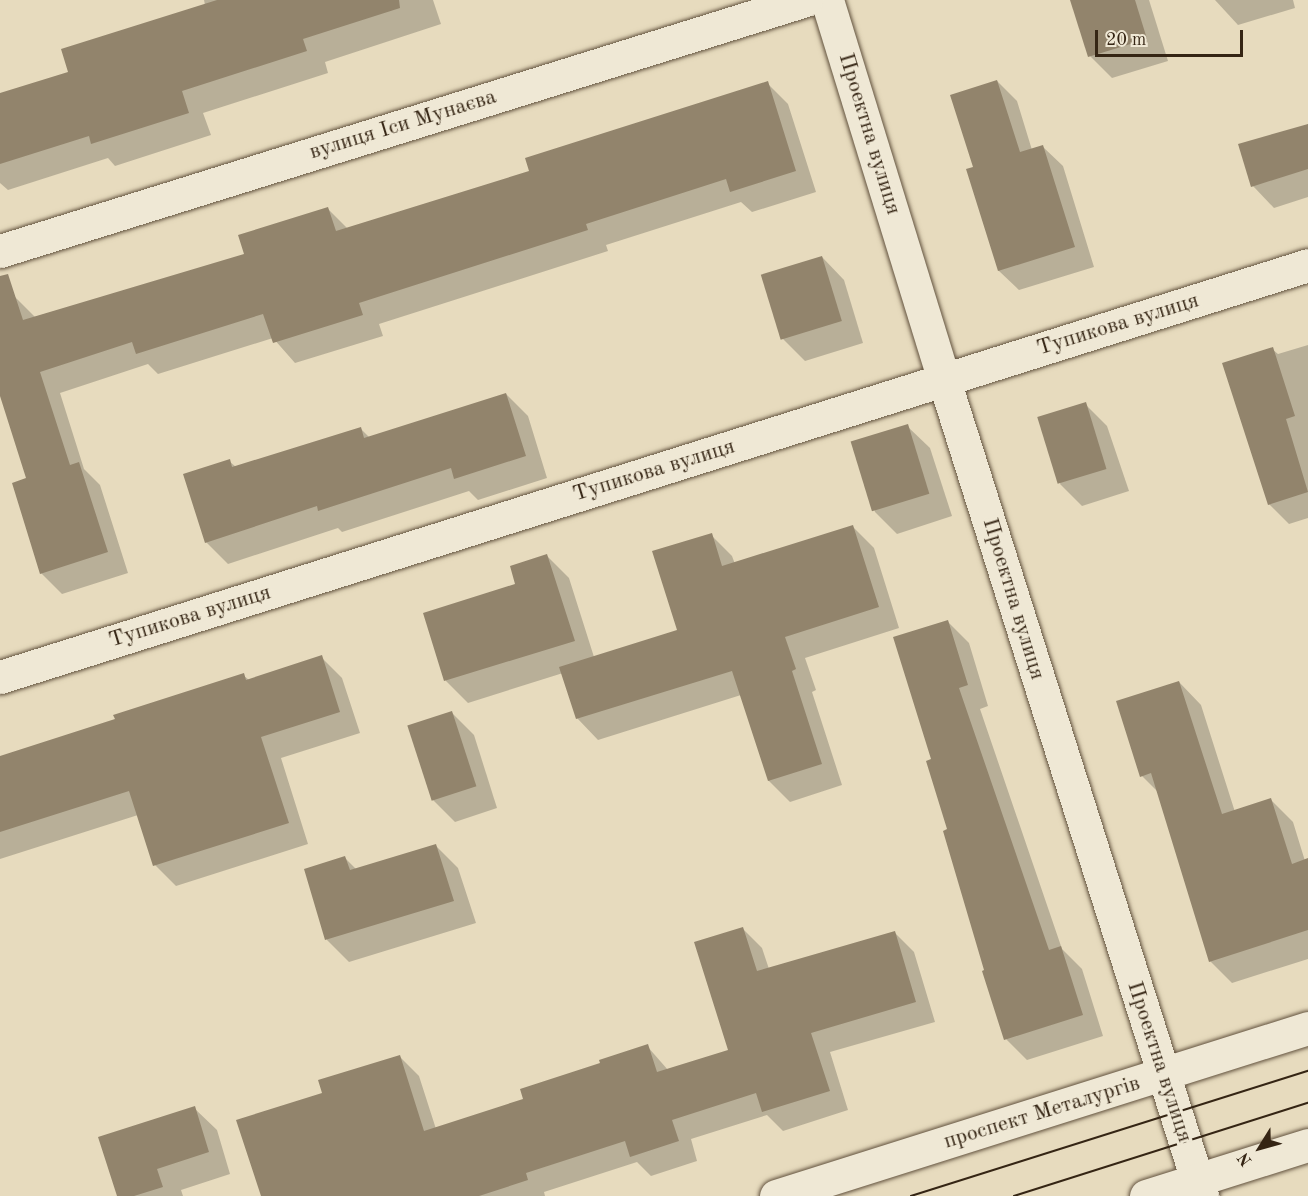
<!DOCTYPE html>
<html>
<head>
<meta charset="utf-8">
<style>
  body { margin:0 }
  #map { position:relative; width:1308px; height:1196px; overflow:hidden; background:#e7dbbe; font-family:"Old Standard TT",serif }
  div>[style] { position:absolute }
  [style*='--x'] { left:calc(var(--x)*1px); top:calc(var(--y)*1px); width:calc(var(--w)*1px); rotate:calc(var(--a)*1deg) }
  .shadow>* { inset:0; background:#0003 }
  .building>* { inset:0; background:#92846c; transform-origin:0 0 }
  .roads { filter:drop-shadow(0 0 2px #62523e) drop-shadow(0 0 2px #62523e) }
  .street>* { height:33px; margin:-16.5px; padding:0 16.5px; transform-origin:16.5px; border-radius:16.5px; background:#efe8d5 }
  .secondary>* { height:33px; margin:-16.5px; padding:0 16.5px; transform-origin:16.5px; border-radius:16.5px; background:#efe8d5 }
  .tram>* { height:1.5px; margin:-0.75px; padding:0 0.75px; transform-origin:0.75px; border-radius:0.75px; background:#352514 }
  span { translate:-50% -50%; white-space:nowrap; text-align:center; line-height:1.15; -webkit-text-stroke:6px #efe8d5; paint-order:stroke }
  .street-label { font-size:22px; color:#352514 }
  .north { position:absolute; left:1230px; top:1118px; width:60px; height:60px; -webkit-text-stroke:4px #efe8d5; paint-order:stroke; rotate:233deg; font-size:16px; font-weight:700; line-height:24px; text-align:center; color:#352514 }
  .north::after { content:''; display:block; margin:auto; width:21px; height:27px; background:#352514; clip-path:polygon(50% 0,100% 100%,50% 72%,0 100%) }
  .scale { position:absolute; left:1095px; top:30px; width:148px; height:27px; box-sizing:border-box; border:3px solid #352514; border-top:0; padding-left:8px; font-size:18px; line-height:21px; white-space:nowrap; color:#352514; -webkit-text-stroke:4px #efe8d5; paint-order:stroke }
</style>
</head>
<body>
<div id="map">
  <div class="shadow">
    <i style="clip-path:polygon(204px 0,433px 0,441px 24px,325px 62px,328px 73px,203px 113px,211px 135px,115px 166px,108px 158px,8px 190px,0 183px,0 95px,70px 73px,205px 5px)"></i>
    <i style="clip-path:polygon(1072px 0,1149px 0,1168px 61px,1112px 78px,1090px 56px)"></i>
    <i style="clip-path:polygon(1215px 0,1293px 0,1295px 8px,1238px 25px)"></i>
    <i style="clip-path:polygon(997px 81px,1017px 101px,1032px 150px,1043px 147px,1063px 166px,1094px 267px,1019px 290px,999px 271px)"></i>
    <i style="clip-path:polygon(767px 83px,788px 104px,816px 192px,752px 212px,741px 202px,606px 245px,608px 251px,379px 324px,383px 336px,295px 363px,273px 338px,158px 374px,148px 364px,60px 393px,84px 469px,100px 485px,128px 573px,62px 594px,41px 573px,28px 479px,0 391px,0 300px,14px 296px,35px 317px,246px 255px,328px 209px,348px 229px,531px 172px)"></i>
    <i style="clip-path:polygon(1308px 124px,1308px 197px,1274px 208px,1253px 186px)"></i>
    <i style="clip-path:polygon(822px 257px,844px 280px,863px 343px,805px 361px,783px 339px)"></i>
    <i style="clip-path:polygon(1308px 345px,1308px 518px,1289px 524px,1269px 504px,1272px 349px,1278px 354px)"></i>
    <i style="clip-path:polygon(506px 394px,528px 416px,547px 478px,478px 500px,469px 491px,342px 532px,338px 528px,228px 564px,206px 542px,229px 461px,236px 467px,361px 429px,370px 438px)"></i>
    <i style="clip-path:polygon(1085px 404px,1107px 426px,1129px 491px,1082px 506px,1060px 484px)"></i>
    <i style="clip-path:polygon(907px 426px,930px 448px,952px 516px,897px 534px,875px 512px,853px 443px)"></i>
    <i style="clip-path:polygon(853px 527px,874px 548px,899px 628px,805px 658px,816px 690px,812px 692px,842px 785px,790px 802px,769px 781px,741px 695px,598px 740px,577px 718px,563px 673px,468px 703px,446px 681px,425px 614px,517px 585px,547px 556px,569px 578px,594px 657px,678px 631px,711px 535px,732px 556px,735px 564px)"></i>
    <i style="clip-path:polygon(948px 622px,969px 643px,988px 706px,980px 709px,1062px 949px,1082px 969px,1103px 1036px,1027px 1060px,1006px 1039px,933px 760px)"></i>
    <i style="clip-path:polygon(321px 657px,342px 678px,360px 733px,281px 758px,308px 844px,176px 886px,155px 865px,138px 815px,0 859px,0 757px,117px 720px,243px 675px,249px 680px)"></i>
    <i style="clip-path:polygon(1179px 682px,1201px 705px,1235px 812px,1271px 800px,1293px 822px,1305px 861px,1308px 860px,1308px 959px,1232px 983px,1210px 961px,1159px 793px,1142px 776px)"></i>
    <i style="clip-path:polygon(452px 713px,474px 735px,497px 808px,455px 822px,433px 800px)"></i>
    <i style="clip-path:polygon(436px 846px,458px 868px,476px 923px,349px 962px,327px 940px,306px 870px,345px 858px,357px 870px)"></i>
    <i style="clip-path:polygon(742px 928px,762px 948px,769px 969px,895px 933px,914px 952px,935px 1022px,830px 1052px,848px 1110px,783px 1131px,767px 1115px,691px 1139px,697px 1161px,651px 1176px,637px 1162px,544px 1192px,545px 1196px,270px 1196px,324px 1094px,399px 1056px,419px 1076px,436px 1129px,525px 1100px,647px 1046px,668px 1070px,730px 1051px)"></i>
    <i style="clip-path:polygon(194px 1108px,217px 1130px,230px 1174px,181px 1190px,183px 1196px,118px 1196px)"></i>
  </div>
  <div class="building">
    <i style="clip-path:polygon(217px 0,399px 0,400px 8px,303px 39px,307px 51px,182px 91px,189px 113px,91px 144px,89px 136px,0 164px,0 93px,68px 72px,61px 49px)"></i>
    <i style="clip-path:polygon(1070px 0,1135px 0,1147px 39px,1088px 57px)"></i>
    <i style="clip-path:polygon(997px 80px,1020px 152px,1043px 145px,1075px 247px,998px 271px,966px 169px,973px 167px,950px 95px)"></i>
    <i style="clip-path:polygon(768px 81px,796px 171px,730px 192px,726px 179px,586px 224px,588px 230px,359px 303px,363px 315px,273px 343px,263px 314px,136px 354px,132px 342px,40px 372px,70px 465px,79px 462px,108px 552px,40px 574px,12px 483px,26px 478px,0 396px,0 276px,8px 274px,23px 320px,244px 254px,238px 235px,328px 207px,336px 231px,529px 171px,525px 158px)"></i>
    <i style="clip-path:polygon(1308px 124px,1308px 169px,1251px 187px,1238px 144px)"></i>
    <i style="left:822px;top:256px;width:68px;height:64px;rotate:73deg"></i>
    <i style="clip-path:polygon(1273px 347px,1295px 416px,1286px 419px,1308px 492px,1268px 505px,1222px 363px)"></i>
    <i style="clip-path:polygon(506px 393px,526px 456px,454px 479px,451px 468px,318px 511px,317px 506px,205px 543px,183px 474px,230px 459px,232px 467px,361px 427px,364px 438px)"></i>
    <i style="left:1086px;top:402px;width:70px;height:51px;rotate:73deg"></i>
    <i style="left:908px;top:424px;width:73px;height:60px;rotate:73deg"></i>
    <i style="clip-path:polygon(853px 525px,879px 607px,785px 637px,796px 669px,792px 671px,822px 764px,768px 781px,732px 671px,576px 719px,559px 667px,677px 630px,652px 551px,712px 533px,722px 566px)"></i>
    <i style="clip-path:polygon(547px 554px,575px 641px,444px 681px,423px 613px,515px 584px,510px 566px)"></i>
    <i style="clip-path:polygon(948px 620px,968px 685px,959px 688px,1049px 950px,1061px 946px,1083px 1015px,1004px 1040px,982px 971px,984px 970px,943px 831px,947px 829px,926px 761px,931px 759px,893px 637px)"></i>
    <i style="clip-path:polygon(322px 655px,340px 712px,261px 737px,289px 823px,153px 866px,129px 791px,0 832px,0 756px,115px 719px,113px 715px,244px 673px,246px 680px)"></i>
    <i style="clip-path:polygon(1179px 681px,1222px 814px,1271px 798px,1292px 864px,1308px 858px,1308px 930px,1209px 962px,1151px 773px,1140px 777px,1116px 701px)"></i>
    <i style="left:452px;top:711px;width:79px;height:47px;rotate:72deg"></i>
    <i style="clip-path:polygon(436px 844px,454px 901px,325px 940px,304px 869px,345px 856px,350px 870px)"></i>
    <i style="clip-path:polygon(743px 927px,757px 971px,895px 931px,916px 1002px,811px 1033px,830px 1091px,762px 1112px,756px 1093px,672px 1120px,679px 1141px,630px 1157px,625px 1141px,526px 1173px,528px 1180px,479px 1196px,261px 1196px,236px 1120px,322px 1093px,318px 1080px,400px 1055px,424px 1131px,523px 1099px,520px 1089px,600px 1063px,599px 1060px,648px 1044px,657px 1072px,728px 1050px,694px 942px)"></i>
    <i style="clip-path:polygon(195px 1106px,209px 1152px,157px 1169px,163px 1187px,134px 1196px,117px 1196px,98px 1137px)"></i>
  </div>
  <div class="roads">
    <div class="street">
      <i style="--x:827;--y:0;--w:398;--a:72.9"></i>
      <i style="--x:944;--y:380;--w:856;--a:72.45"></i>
      <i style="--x:0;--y:251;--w:844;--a:-17.3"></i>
      <i style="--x:0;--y:677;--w:1371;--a:-17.48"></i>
    </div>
    <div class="secondary">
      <i style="--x:776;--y:1196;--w:558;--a:-17.53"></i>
      <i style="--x:1146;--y:1196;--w:170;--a:-17.5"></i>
    </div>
  </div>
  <div class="tram">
    <i style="--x:911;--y:1196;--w:416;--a:-17.5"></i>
    <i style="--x:1014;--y:1196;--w:308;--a:-17.6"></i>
  </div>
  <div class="street-label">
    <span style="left:403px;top:125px;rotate:-17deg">вулиця Іси Мунаєва</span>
    <span style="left:869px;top:134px;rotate:73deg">Проектна вулиця</span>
    <span style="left:1118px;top:325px;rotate:-17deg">Тупикова вулиця</span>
    <span style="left:654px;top:471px;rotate:-17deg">Тупикова вулиця</span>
    <span style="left:1013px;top:599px;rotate:73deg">Проектна вулиця</span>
    <span style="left:190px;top:617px;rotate:-17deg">Тупикова вулиця</span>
    <span style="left:1159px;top:1062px;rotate:72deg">Проектна вулиця</span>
    <span style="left:1042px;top:1113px;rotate:-17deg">проспект Металургів</span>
  </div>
  <div class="north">N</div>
  <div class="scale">20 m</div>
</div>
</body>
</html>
